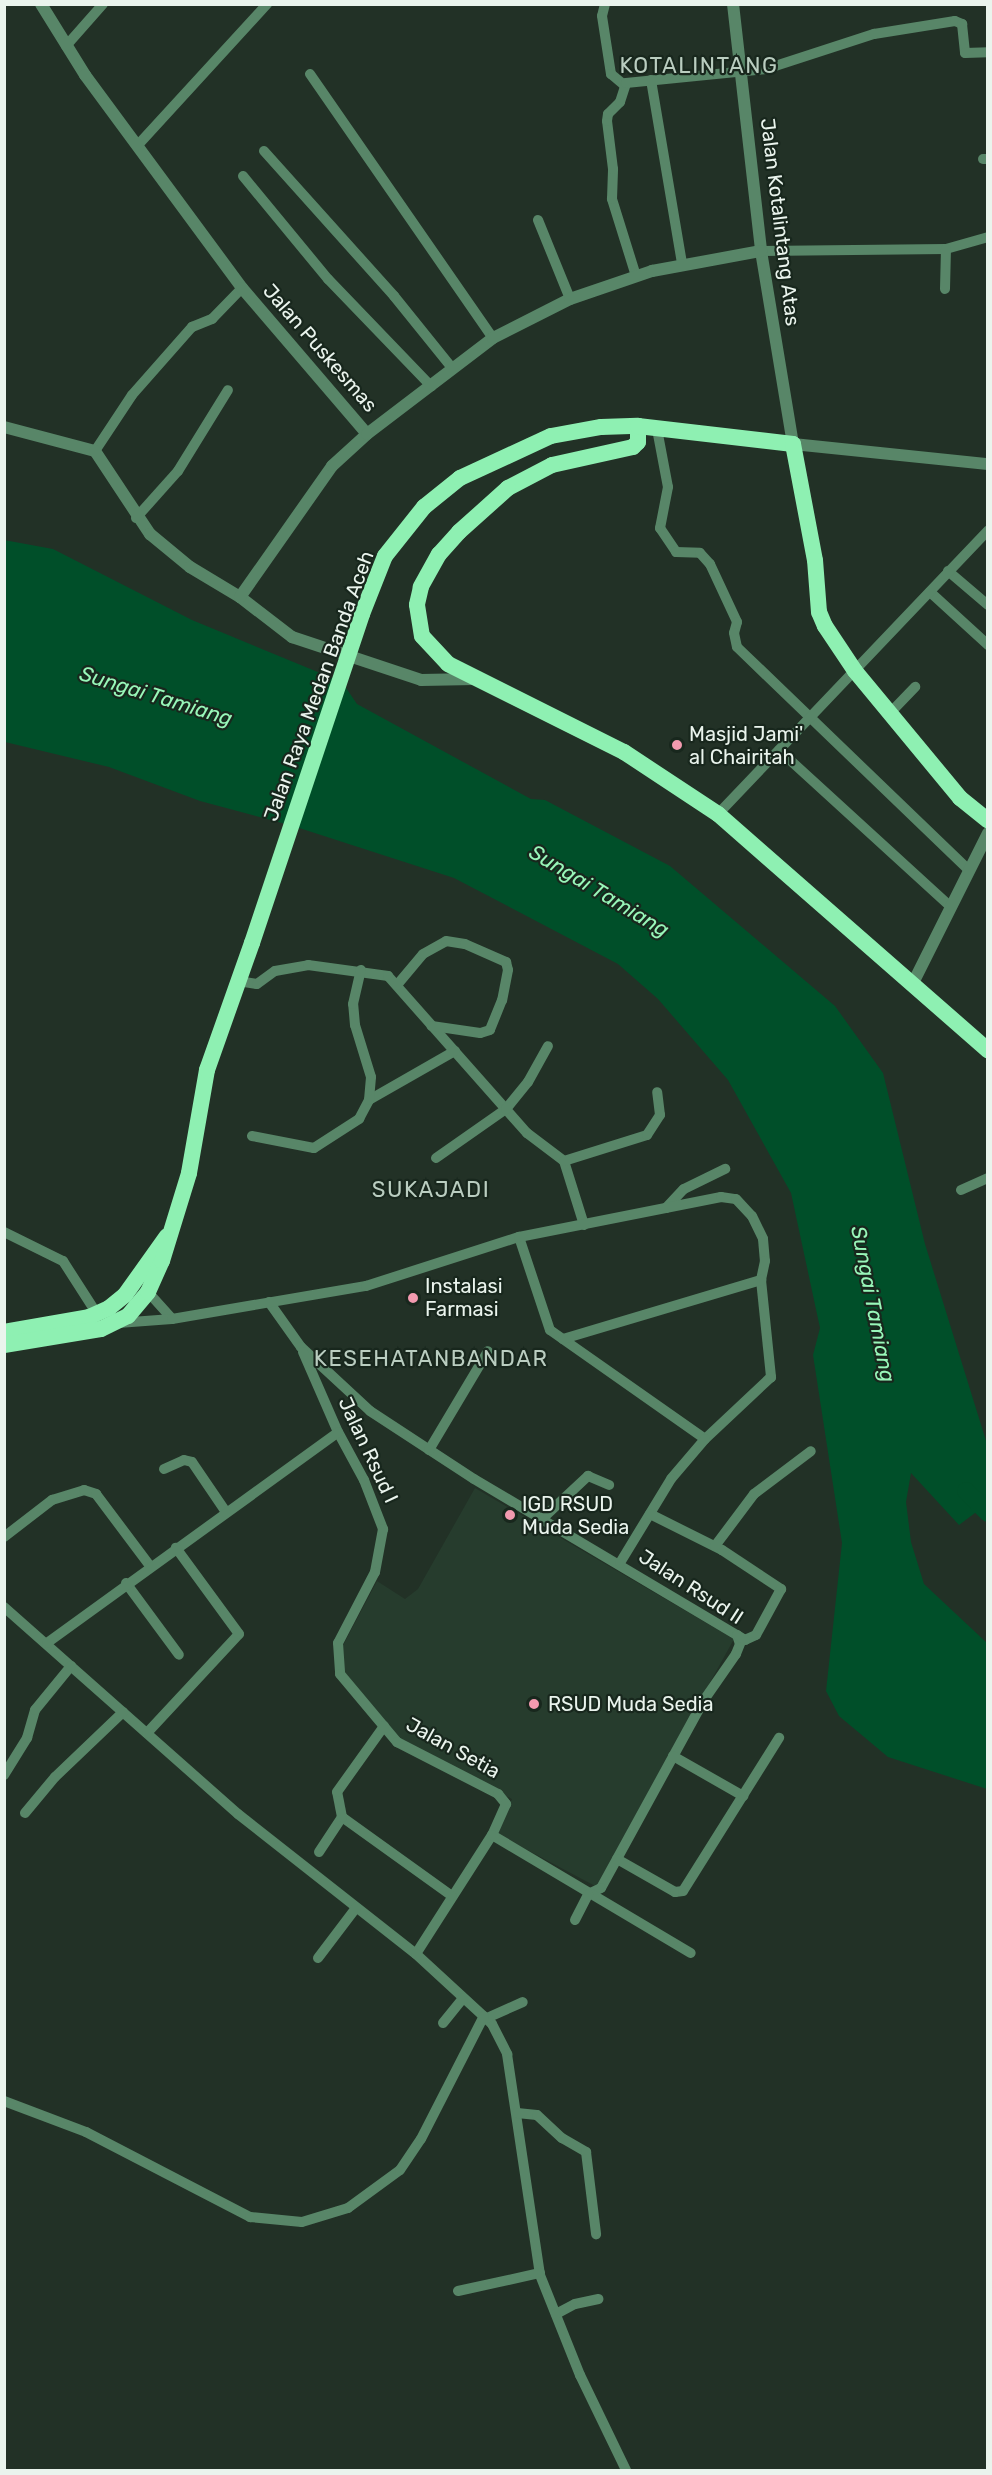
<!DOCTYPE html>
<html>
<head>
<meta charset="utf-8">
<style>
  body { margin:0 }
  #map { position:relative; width:992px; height:2475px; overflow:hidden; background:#223126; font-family:Rubik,sans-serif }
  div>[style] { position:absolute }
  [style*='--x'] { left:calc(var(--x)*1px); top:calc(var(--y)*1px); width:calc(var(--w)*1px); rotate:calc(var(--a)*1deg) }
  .built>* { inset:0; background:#263c2d }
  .water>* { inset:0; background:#004f29 }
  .river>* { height:18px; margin:-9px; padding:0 9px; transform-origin:9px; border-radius:9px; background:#004f29 }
  .minor>* { height:10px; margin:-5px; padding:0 5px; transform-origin:5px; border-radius:5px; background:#588668 }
  .tertiary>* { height:12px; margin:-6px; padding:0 6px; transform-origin:6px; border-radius:6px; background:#588668 }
  .trunk>* { height:16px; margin:-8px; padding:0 8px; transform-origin:8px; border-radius:8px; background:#8ef0b2 }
  .trunk-bridge>* { height:16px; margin:-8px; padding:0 8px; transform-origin:8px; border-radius:8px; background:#8ef0b2 }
  .dots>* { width:16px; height:16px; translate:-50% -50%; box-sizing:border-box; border:3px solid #18271d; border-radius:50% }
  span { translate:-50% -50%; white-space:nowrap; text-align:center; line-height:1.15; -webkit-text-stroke:4.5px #18271d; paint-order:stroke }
  .street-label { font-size:20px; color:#eaf4ed }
  .poi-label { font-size:20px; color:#eaf4ed }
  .left { translate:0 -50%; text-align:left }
  .water-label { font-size:21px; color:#98f7b9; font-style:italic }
  .quarter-label { font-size:22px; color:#bacdc0; letter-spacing:1.5px }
  .frame { position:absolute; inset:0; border:6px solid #eaf4ed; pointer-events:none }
</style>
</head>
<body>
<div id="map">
  <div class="built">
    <i style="clip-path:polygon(475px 1488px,734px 1639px,597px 1887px,497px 1834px,512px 1799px,397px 1737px,343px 1670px,340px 1651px,377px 1581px,405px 1599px,418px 1589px)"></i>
  </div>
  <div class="water">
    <i style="clip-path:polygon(4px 540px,53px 549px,192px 620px,342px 682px,357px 704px,531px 799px,545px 800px,670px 866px,835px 1006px,883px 1073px,925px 1244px,987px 1444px,987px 1504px,959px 1525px,911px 1473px,906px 1502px,911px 1542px,924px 1584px,987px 1643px,987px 1789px,888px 1757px,839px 1716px,826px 1691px,842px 1543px,813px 1355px,820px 1328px,791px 1193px,728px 1080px,658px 999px,618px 964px,454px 878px,293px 826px,200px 801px,109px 767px,5px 742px)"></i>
  </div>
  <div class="river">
    <i style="--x:966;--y:1491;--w:31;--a:45"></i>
  </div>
  <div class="minor">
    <i style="--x:605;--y:4;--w:12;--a:104"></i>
    <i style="--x:602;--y:16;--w:59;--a:81.2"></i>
    <i style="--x:611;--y:74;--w:17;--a:40"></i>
    <i style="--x:66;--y:46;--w:56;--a:-48.6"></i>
    <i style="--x:310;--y:74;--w:321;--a:55.3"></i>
    <i style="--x:651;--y:80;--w:187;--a:80.4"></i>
    <i style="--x:137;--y:146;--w:193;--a:-47.5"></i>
    <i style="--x:264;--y:151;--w:195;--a:48.1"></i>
    <i style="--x:394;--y:296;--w:92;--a:51.1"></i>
    <i style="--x:983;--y:159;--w:5;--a:0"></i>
    <i style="--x:243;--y:176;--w:134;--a:50.5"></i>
    <i style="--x:328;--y:279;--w:149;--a:46.1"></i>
    <i style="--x:538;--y:220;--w:85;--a:67.9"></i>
    <i style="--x:761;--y:251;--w:185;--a:-0.6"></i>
    <i style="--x:946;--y:249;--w:44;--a:-15.9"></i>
    <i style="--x:636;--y:276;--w:81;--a:-107.3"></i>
    <i style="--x:612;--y:199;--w:30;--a:-88"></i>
    <i style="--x:613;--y:169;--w:48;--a:-97.1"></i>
    <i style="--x:607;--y:121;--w:7;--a:-82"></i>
    <i style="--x:608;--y:114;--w:17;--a:-45"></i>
    <i style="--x:620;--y:102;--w:20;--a:-72"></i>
    <i style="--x:626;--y:83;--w:141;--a:-5.7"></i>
    <i style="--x:766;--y:69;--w:114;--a:-18"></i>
    <i style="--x:874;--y:34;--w:82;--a:-9.1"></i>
    <i style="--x:955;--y:21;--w:8;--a:23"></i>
    <i style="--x:962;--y:24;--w:29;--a:84"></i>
    <i style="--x:965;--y:53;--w:23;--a:-2"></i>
    <i style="--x:945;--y:289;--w:40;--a:-88.6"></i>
    <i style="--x:657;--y:429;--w:59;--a:79.3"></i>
    <i style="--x:668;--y:487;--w:42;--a:101"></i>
    <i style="--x:660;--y:528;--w:29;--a:56"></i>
    <i style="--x:676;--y:552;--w:24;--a:2"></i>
    <i style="--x:700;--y:553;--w:15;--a:48"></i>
    <i style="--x:710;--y:564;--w:64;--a:65"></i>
    <i style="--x:737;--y:622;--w:11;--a:105"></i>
    <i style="--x:734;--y:633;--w:14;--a:78"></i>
    <i style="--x:737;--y:647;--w:320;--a:43.9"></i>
    <i style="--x:95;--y:451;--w:67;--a:-56.5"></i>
    <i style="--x:132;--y:395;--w:91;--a:-48.6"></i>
    <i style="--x:192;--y:327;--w:22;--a:-22"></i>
    <i style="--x:212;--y:319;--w:43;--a:-45.9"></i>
    <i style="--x:136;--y:518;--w:63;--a:-48.2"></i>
    <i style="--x:178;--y:471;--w:95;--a:-58.3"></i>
    <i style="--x:948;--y:571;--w:52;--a:40.4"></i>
    <i style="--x:930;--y:592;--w:79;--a:42.4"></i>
    <i style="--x:891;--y:712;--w:35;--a:-46"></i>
    <i style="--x:779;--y:750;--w:230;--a:42.4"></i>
    <i style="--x:718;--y:814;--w:392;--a:-46.4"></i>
    <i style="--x:238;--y:981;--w:19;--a:9"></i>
    <i style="--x:257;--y:984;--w:22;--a:-36"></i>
    <i style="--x:275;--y:971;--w:34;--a:-10"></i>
    <i style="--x:308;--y:965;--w:81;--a:7.8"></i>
    <i style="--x:388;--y:976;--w:210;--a:48.5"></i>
    <i style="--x:527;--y:1133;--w:46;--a:37.1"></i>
    <i style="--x:564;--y:1161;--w:67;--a:72.6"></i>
    <i style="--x:397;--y:985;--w:40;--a:-50"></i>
    <i style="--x:423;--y:954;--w:26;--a:-29"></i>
    <i style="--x:446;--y:941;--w:19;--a:9"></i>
    <i style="--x:465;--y:944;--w:45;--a:23.7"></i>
    <i style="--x:506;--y:962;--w:8;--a:76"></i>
    <i style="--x:508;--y:970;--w:31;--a:101"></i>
    <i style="--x:502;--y:1000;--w:32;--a:112"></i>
    <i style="--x:490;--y:1030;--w:10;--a:163"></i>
    <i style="--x:480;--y:1033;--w:49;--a:-171.7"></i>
    <i style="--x:369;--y:1100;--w:99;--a:-29.7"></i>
    <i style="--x:252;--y:1136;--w:63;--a:11"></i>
    <i style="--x:314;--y:1148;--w:54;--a:-32.8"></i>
    <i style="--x:359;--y:1119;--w:21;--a:-62"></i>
    <i style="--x:369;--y:1100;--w:23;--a:-85"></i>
    <i style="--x:371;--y:1077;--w:54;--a:-107.1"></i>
    <i style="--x:355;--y:1025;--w:21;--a:-95"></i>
    <i style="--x:353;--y:1004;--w:35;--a:-77"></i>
    <i style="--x:436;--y:1158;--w:85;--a:-35"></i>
    <i style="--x:506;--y:1109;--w:35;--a:-51"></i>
    <i style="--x:528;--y:1082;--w:41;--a:-60.9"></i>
    <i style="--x:564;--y:1161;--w:87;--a:-17.4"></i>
    <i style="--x:647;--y:1135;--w:24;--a:-57"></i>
    <i style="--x:660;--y:1115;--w:23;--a:-97"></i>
    <i style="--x:961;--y:1190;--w:30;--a:-24"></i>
    <i style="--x:666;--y:1208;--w:26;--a:-47"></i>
    <i style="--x:684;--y:1189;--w:46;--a:-26"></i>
    <i style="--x:4;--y:1232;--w:66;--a:26.2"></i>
    <i style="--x:63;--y:1261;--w:63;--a:57.3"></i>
    <i style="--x:519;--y:1237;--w:98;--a:71.6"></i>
    <i style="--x:550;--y:1330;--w:189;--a:35.1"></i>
    <i style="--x:148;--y:1292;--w:36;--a:48"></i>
    <i style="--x:269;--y:1302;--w:55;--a:54.6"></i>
    <i style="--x:301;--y:1347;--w:94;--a:42.8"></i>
    <i style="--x:370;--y:1411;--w:124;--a:33.2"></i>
    <i style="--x:474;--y:1479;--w:306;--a:30.7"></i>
    <i style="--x:737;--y:1635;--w:9;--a:72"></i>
    <i style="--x:740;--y:1644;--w:11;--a:112"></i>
    <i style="--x:736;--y:1654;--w:56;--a:124.8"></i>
    <i style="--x:704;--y:1700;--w:214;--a:118.7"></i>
    <i style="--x:601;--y:1888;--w:14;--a:155"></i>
    <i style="--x:118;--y:1323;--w:54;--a:-4.2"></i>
    <i style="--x:172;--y:1319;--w:197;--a:-9.7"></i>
    <i style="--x:366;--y:1286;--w:161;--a:-17.8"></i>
    <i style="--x:519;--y:1237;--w:206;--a:-11.2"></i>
    <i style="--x:721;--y:1197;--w:15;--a:8"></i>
    <i style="--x:736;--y:1199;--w:23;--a:47"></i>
    <i style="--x:752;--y:1216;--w:25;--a:64"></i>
    <i style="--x:763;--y:1239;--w:22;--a:85"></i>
    <i style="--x:765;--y:1261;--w:19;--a:102"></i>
    <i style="--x:761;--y:1280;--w:98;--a:84.1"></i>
    <i style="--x:771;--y:1377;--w:91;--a:136.8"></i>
    <i style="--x:705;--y:1439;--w:52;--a:130.4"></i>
    <i style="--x:671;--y:1479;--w:98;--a:121.3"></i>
    <i style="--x:563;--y:1339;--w:207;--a:-16.6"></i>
    <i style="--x:303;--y:1352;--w:87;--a:66.4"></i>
    <i style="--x:338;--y:1432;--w:55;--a:61.6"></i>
    <i style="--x:364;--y:1480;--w:53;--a:68.8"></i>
    <i style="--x:383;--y:1529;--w:44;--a:100.5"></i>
    <i style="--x:375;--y:1572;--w:80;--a:117.5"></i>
    <i style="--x:338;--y:1643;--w:31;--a:86"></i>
    <i style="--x:340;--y:1674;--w:89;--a:50"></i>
    <i style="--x:397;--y:1742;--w:114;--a:27.2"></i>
    <i style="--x:498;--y:1794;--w:13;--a:51"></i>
    <i style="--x:506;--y:1804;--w:34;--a:114"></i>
    <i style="--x:492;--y:1835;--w:141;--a:122.6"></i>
    <i style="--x:429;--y:1450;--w:115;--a:-59.2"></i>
    <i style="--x:164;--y:1469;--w:22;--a:-24"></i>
    <i style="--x:184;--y:1460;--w:8;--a:14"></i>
    <i style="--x:192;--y:1462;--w:60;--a:55.8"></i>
    <i style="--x:650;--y:1514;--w:80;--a:26.6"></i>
    <i style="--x:722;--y:1550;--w:71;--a:33.5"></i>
    <i style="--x:781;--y:1589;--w:52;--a:118.5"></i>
    <i style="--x:756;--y:1635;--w:12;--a:156"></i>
    <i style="--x:745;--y:1640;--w:9;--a:-148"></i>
    <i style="--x:543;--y:1518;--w:62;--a:-43"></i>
    <i style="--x:588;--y:1476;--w:23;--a:23"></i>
    <i style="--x:4;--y:1537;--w:61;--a:-37.6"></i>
    <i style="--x:52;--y:1500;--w:34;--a:-17"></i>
    <i style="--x:84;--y:1490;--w:13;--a:18"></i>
    <i style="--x:96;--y:1494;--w:90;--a:53.1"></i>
    <i style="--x:715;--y:1546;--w:65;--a:-53.1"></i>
    <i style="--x:754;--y:1494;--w:71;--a:-37"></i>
    <i style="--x:126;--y:1583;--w:89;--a:53.6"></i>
    <i style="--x:4;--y:1607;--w:312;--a:41.5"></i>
    <i style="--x:238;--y:1814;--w:226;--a:38.2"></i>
    <i style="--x:416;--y:1954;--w:103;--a:42.6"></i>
    <i style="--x:492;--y:2024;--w:34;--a:63"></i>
    <i style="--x:507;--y:2054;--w:223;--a:81.5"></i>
    <i style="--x:540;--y:2275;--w:108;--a:68.2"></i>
    <i style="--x:580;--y:2375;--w:106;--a:64.2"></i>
    <i style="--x:47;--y:1643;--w:359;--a:-35.9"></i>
    <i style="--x:147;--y:1733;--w:135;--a:-47.1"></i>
    <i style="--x:239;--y:1634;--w:107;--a:-126.2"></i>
    <i style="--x:673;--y:1756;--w:81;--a:29.7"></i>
    <i style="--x:4;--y:1775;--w:44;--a:-58.1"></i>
    <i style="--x:27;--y:1738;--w:29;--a:-74"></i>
    <i style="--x:35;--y:1710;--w:57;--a:-50.7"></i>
    <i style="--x:25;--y:1813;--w:47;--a:-50.2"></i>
    <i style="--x:55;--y:1777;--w:94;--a:-43.7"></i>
    <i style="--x:342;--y:1817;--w:135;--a:35.7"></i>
    <i style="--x:492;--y:1835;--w:231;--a:30.7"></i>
    <i style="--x:319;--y:1852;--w:42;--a:-56.7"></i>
    <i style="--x:342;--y:1817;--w:25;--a:-101"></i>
    <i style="--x:337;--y:1792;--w:81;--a:-54.5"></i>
    <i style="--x:617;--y:1859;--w:67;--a:29.6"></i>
    <i style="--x:675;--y:1892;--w:8;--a:-7"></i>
    <i style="--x:683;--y:1891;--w:181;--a:-57.9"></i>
    <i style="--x:575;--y:1920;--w:29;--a:-63"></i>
    <i style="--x:318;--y:1958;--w:63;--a:-52.8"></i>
    <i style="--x:487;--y:2018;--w:39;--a:-24"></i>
    <i style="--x:443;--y:2023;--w:32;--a:-51"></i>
    <i style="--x:4;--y:2101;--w:88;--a:20.7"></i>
    <i style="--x:86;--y:2132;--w:185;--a:27.4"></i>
    <i style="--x:250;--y:2217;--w:52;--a:5.5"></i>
    <i style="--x:302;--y:2222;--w:48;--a:-16.9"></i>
    <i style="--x:348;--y:2208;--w:64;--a:-36.2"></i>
    <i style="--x:400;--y:2170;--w:37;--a:-56"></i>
    <i style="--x:421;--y:2139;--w:138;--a:-62.9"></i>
    <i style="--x:517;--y:2113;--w:20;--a:6"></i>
    <i style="--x:537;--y:2115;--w:34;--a:43"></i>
    <i style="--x:562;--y:2138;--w:28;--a:30"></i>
    <i style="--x:586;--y:2152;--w:83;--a:83"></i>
    <i style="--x:458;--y:2291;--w:84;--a:-12.4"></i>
    <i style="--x:556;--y:2314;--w:21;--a:-28"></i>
    <i style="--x:575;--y:2304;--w:24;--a:-12"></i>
  </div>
  <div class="tertiary">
    <i style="--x:41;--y:4;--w:84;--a:58.2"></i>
    <i style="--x:85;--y:75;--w:265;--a:53.6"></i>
    <i style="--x:242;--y:288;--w:192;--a:49.4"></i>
    <i style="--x:733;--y:4;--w:249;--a:83.5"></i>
    <i style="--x:761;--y:251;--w:196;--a:80.6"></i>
    <i style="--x:793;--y:444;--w:196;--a:5.9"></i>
    <i style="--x:4;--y:427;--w:94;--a:14.8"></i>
    <i style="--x:95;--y:451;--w:100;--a:56.5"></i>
    <i style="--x:150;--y:534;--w:52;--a:39.5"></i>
    <i style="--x:190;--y:567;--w:58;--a:31"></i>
    <i style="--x:240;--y:597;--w:66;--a:37.6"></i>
    <i style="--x:292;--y:637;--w:136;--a:18.4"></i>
    <i style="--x:421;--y:680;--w:53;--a:-1.1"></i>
    <i style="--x:240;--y:597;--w:160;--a:-54.9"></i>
    <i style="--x:332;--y:466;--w:47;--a:-42.4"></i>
    <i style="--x:367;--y:434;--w:158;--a:-37.3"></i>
    <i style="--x:493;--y:338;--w:86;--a:-26.9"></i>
    <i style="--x:570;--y:299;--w:87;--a:-18.9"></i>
    <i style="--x:652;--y:271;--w:111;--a:-10.4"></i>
    <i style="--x:912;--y:985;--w:170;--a:-63.4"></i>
  </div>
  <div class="trunk">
    <i style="--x:638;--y:426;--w:16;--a:90"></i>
    <i style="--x:638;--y:442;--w:7;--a:135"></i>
    <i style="--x:633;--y:447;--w:83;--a:167.5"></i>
    <i style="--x:552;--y:465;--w:50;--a:152.4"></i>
    <i style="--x:508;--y:488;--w:66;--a:138.1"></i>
    <i style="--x:459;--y:532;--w:30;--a:132"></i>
    <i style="--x:439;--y:554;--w:38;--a:119"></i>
    <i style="--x:421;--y:587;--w:18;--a:103"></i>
    <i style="--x:417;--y:605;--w:31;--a:81"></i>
    <i style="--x:422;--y:636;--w:38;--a:47"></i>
    <i style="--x:448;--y:664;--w:197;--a:26.6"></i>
    <i style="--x:624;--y:752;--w:113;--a:33.4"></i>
    <i style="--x:718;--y:814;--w:359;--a:41.2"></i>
    <i style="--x:362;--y:614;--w:62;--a:-68.4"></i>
    <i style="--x:385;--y:556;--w:63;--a:-51.5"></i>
    <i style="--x:424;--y:507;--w:46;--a:-38.9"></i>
    <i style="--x:460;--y:478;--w:100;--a:-24.8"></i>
    <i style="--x:551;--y:436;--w:51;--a:-10.2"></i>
    <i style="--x:601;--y:427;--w:37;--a:-2"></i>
    <i style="--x:638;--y:426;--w:156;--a:6.6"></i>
    <i style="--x:793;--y:444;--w:118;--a:79.3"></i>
    <i style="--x:815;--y:560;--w:52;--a:85.6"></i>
    <i style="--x:819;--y:612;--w:15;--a:67"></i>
    <i style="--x:825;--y:626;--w:54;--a:56.3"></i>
    <i style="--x:855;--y:671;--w:165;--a:50.4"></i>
    <i style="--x:960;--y:798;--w:36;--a:39"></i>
    <i style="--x:4;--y:1332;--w:86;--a:-10"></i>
    <i style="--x:89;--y:1317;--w:22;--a:-24"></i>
    <i style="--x:109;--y:1308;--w:21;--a:-39"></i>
    <i style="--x:125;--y:1295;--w:72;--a:-54.6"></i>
    <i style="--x:4;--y:1345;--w:98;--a:-9.4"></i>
    <i style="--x:101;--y:1329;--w:30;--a:-26"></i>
    <i style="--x:128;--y:1316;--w:31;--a:-50"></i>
    <i style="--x:148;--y:1292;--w:34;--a:-66"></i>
    <i style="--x:162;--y:1261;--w:92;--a:-72.9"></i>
    <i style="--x:189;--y:1173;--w:105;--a:-80.1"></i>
    <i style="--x:207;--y:1070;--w:135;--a:-70.5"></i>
  </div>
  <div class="trunk-bridge">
    <i style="--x:252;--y:943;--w:347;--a:-71.5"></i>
  </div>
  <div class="dots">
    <i style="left:677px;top:745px;background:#f29aaf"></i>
    <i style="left:413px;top:1298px;background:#f29aaf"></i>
    <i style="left:510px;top:1515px;background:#f29aaf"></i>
    <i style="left:534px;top:1704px;background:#f29aaf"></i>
  </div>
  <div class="street-label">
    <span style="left:780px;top:222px;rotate:83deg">Jalan Kotalintang Atas</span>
    <span style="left:320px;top:348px;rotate:49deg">Jalan Puskesmas</span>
    <span style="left:319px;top:686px;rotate:-70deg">Jalan Raya Medan Banda Aceh</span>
    <span style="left:368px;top:1450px;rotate:65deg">Jalan Rsud I</span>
    <span style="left:691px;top:1587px;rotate:33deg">Jalan Rsud II</span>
    <span style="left:453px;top:1748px;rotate:29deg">Jalan Setia</span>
  </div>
  <div class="poi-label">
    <span class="left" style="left:689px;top:746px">Masjid Jami'<br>al Chairitah</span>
    <span class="left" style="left:425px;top:1298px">Instalasi<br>Farmasi</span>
    <span class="left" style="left:522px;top:1516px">IGD RSUD<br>Muda Sedia</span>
    <span class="left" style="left:548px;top:1704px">RSUD Muda Sedia</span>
  </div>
  <div class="water-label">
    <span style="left:156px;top:696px;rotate:17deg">Sungai Tamiang</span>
    <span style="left:599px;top:891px;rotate:31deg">Sungai Tamiang</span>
    <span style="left:873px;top:1304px;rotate:79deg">Sungai Tamiang</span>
  </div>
  <div class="quarter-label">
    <span style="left:699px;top:66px">KOTALINTANG</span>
    <span style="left:431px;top:1190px">SUKAJADI</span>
    <span style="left:431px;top:1359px">KESEHATANBANDAR</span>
  </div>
  <div class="frame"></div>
</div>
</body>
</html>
